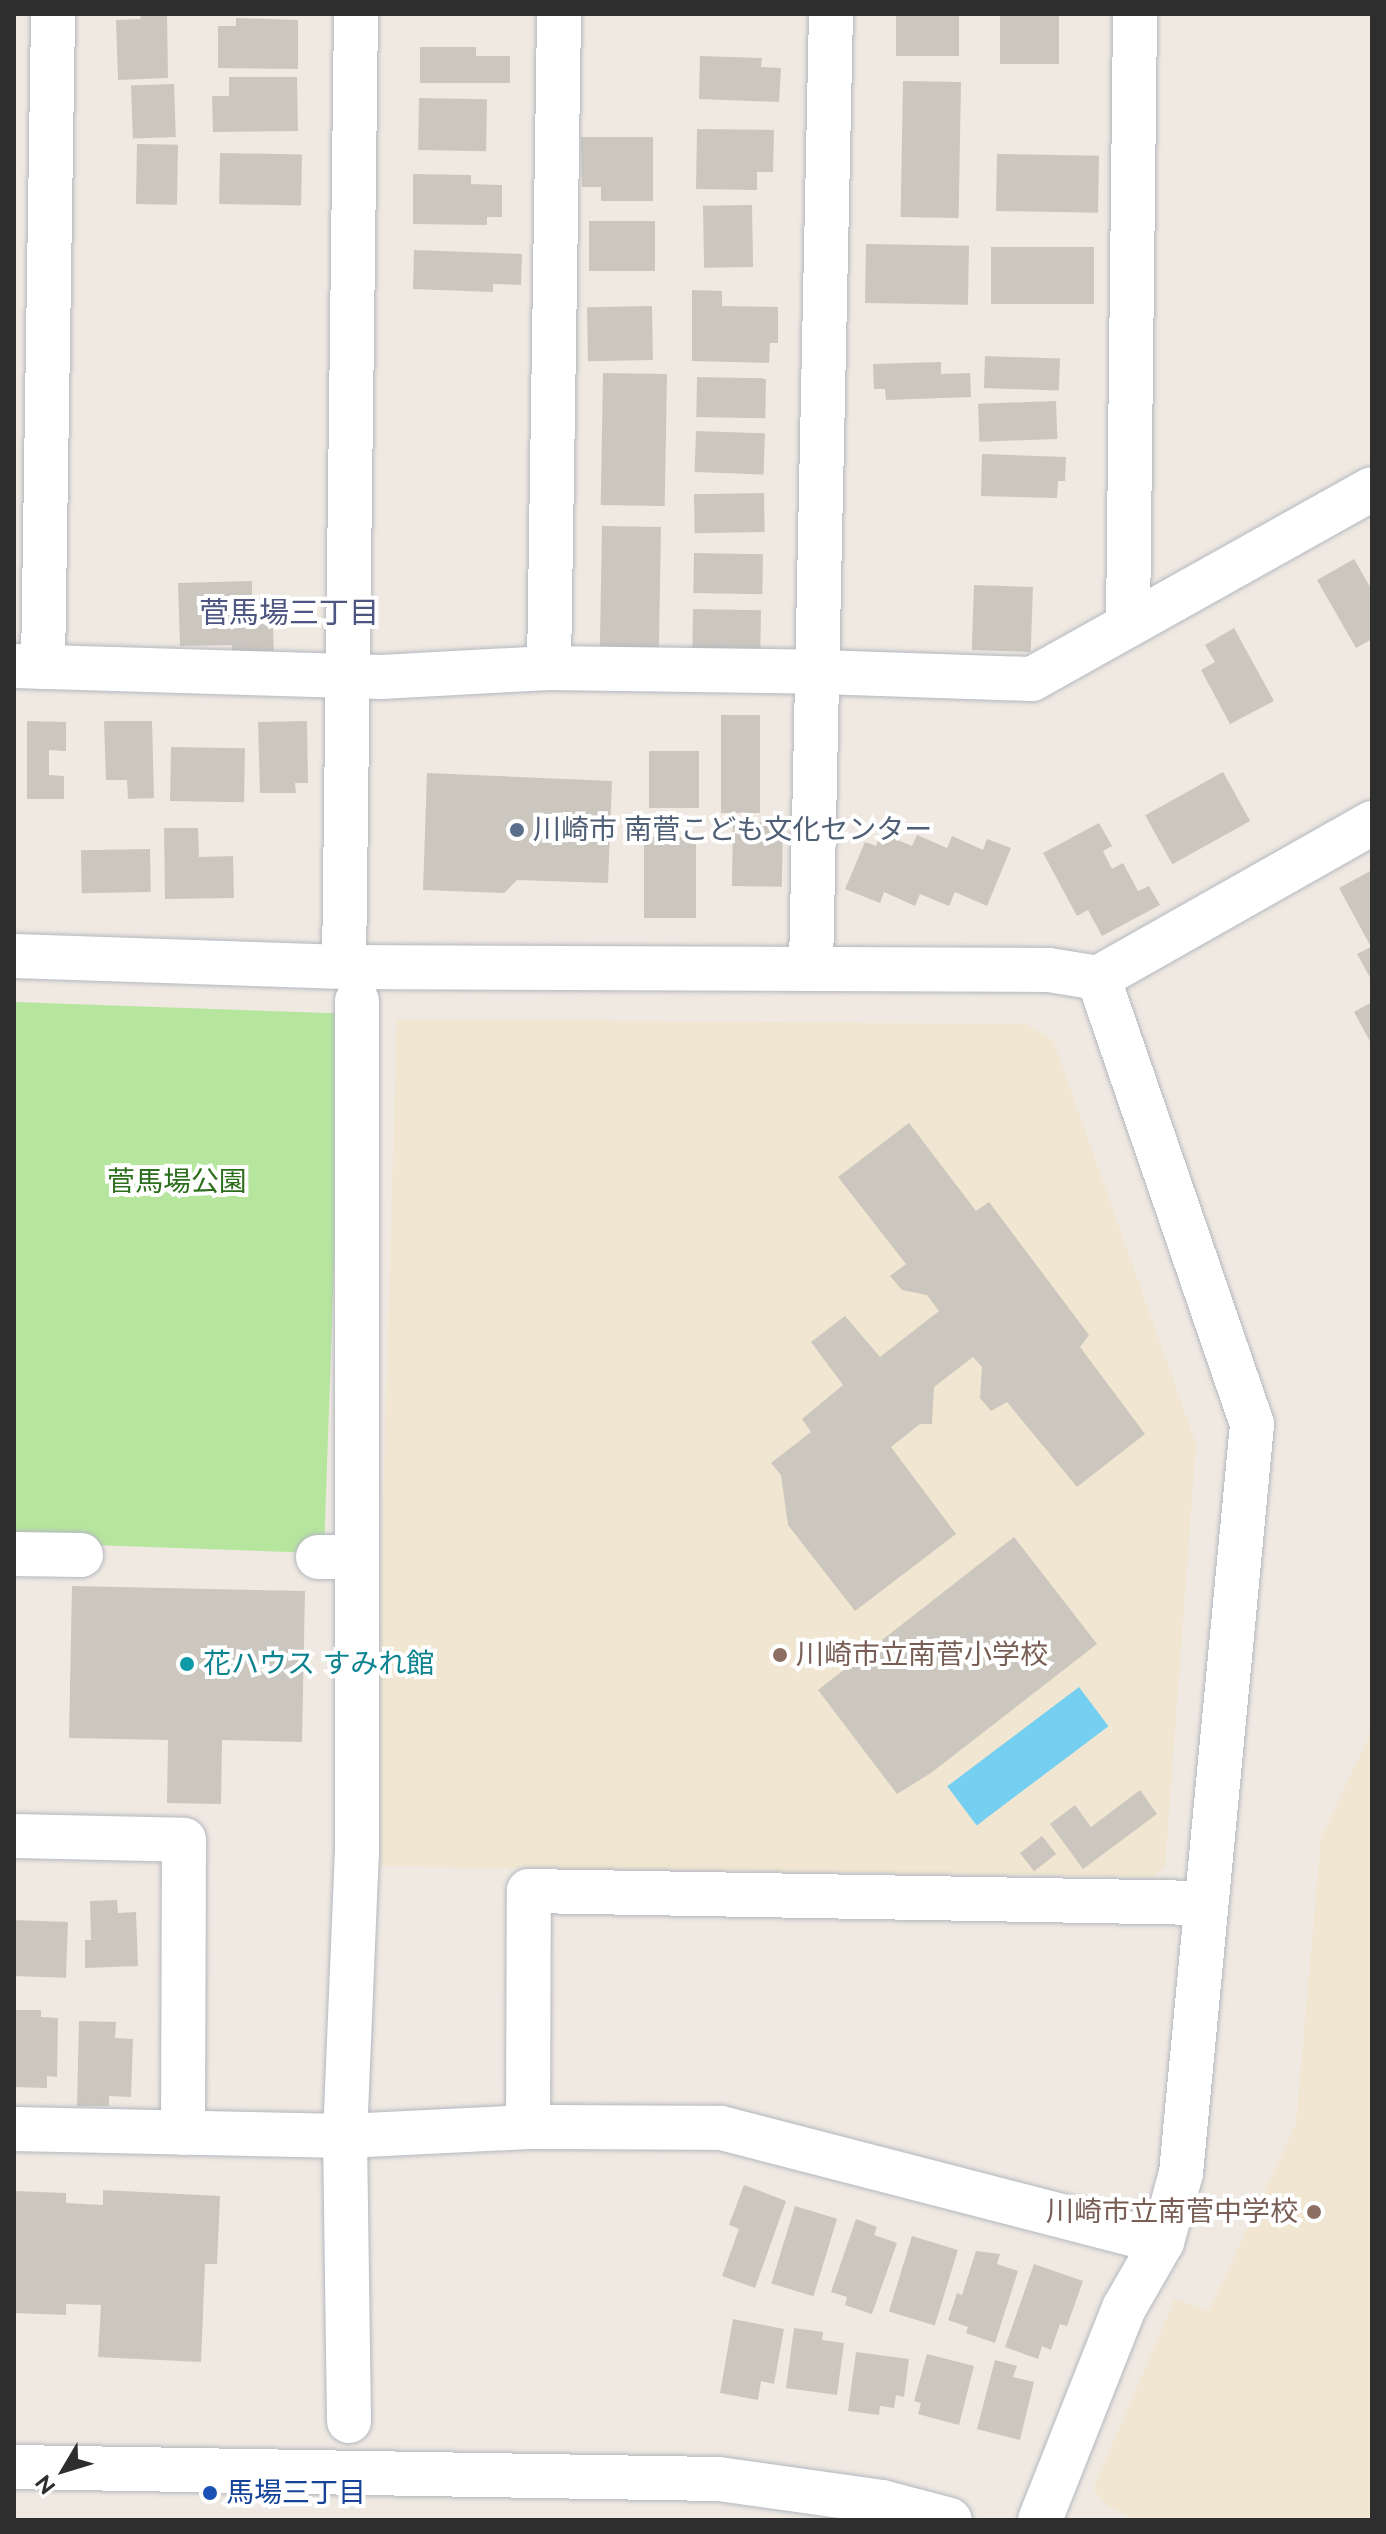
<!DOCTYPE html>
<html>
<head>
<meta charset="utf-8">
<style>
  body { margin:0 }
  #map { position:relative; width:1386px; height:2534px; overflow:hidden; background:#efe9e1; font-family:Raleway,"Noto Sans JP",sans-serif }
  div>[style] { position:absolute }
  [style*='--x'] { left:calc(var(--x)*1px); top:calc(var(--y)*1px); width:calc(var(--w)*1px); rotate:calc(var(--a)*1deg) }
  .education>* { inset:0; background:#f0e6d1 }
  .green>* { inset:0; background:#b6e59e; transform-origin:0 0 }
  .water>* { inset:0; background:#75cff0; transform-origin:0 0 }
  .building>* { inset:0; background:#cbc7bf; transform-origin:0 0 }
  .roads { filter:drop-shadow(0 0 2px #b4b7c1) drop-shadow(0 0 2px #b4b7c1) }
  .minor>* { height:44px; margin:-22px; padding:0 22px; transform-origin:22px; border-radius:22px; background:#fff }
  .dots>* { width:22px; height:22px; translate:-50% -50%; box-sizing:border-box; border:4px solid #fff; border-radius:50% }
  span { translate:-50% -50%; white-space:nowrap; text-align:center; line-height:1.15; -webkit-text-stroke:8px #fff; paint-order:stroke }
  .service-label { font-size:28px; color:#4e5e75 }
  .left { translate:0 -50%; text-align:left }
  .park-label { font-size:28px; color:#2c6e1b }
  .education-label { font-size:28px; color:#785e54 }
  .right { translate:-100% -50%; text-align:right }
  .culture-label { font-size:28px; color:#0d838f }
  .transit-label { font-size:28px; color:#164399 }
  .neighbourhood-label { font-size:30px; color:#4d5680 }
  .frame { position:absolute; inset:0; border:16px solid #2e2e2e; pointer-events:none }
  .north { position:absolute; left:24px; top:2430px; width:80px; height:80px; -webkit-text-stroke:6px #fff; paint-order:stroke; rotate:232deg; font-size:22px; font-weight:700; line-height:32px; text-align:center; color:#2e2e2e }
  .north::after { content:''; display:block; margin:auto; width:28px; height:36px; background:#2e2e2e; clip-path:polygon(50% 0,100% 100%,50% 72%,0 100%) }
</style>
</head>
<body>
<div id="map">
  <div class="education">
    <i style="clip-path:polygon(397px 1019px,1026px 1024px,1053px 1040px,1196px 1444px,1165px 1867px,1153px 1877px,373px 1866px)"></i>
    <i style="clip-path:polygon(1372px 1730px,1372px 2520px,1135px 2520px,1107px 2505px,1093px 2489px,1175px 2299px,1209px 2311px,1296px 2124px,1321px 1838px)"></i>
  </div>
  <div class="green">
    <i style="left:14px;top:1002px;width:329px;height:540px;rotate:2deg"></i>
  </div>
  <div class="water">
    <i style="left:1079px;top:1687px;width:49px;height:165px;rotate:53deg"></i>
  </div>
  <div class="building">
    <i style="clip-path:polygon(140px 14px,167px 14px,168px 78px,118px 80px,116px 20px,141px 19px)"></i>
    <i style="left:896px;top:14px;width:63px;height:42px"></i>
    <i style="left:1000px;top:14px;width:59px;height:50px"></i>
    <i style="clip-path:polygon(236px 18px,298px 20px,298px 69px,218px 68px,218px 26px,236px 26px)"></i>
    <i style="clip-path:polygon(420px 47px,476px 47px,476px 56px,510px 56px,510px 83px,420px 83px)"></i>
    <i style="clip-path:polygon(700px 56px,762px 58px,761px 67px,781px 68px,779px 102px,699px 99px)"></i>
    <i style="clip-path:polygon(229px 77px,297px 77px,298px 131px,213px 132px,212px 96px,229px 96px)"></i>
    <i style="left:903px;top:81px;width:58px;height:136px;rotate:1deg"></i>
    <i style="left:174px;top:84px;width:53px;height:43px;rotate:88deg"></i>
    <i style="left:419px;top:98px;width:68px;height:52px;rotate:1deg"></i>
    <i style="clip-path:polygon(697px 129px,774px 130px,773px 172px,757px 172px,757px 190px,696px 189px)"></i>
    <i style="clip-path:polygon(581px 137px,653px 137px,653px 201px,601px 201px,601px 187px,582px 187px)"></i>
    <i style="left:137px;top:144px;width:41px;height:60px;rotate:1deg"></i>
    <i style="left:220px;top:153px;width:82px;height:51px;rotate:1deg"></i>
    <i style="left:997px;top:154px;width:102px;height:57px;rotate:1deg"></i>
    <i style="clip-path:polygon(413px 174px,471px 175px,471px 184px,502px 185px,502px 217px,487px 217px,487px 225px,413px 224px)"></i>
    <i style="left:752px;top:205px;width:62px;height:49px;rotate:89deg"></i>
    <i style="left:589px;top:221px;width:66px;height:50px"></i>
    <i style="left:866px;top:244px;width:103px;height:59px;rotate:1deg"></i>
    <i style="left:991px;top:247px;width:103px;height:57px"></i>
    <i style="clip-path:polygon(414px 250px,522px 254px,521px 285px,493px 284px,493px 292px,413px 289px)"></i>
    <i style="clip-path:polygon(692px 290px,722px 291px,722px 306px,778px 307px,778px 343px,770px 343px,769px 363px,692px 361px)"></i>
    <i style="left:652px;top:306px;width:54px;height:65px;rotate:89deg"></i>
    <i style="left:985px;top:356px;width:75px;height:32px;rotate:2deg"></i>
    <i style="clip-path:polygon(941px 362px,941px 374px,970px 373px,971px 397px,886px 400px,885px 389px,874px 389px,873px 364px)"></i>
    <i style="left:603px;top:373px;width:64px;height:132px;rotate:1deg"></i>
    <i style="left:697px;top:377px;width:69px;height:40px;rotate:1deg"></i>
    <i style="left:1056px;top:401px;width:38px;height:78px;rotate:88deg"></i>
    <i style="left:696px;top:431px;width:69px;height:41px;rotate:2deg"></i>
    <i style="clip-path:polygon(982px 454px,1066px 457px,1065px 481px,1058px 481px,1057px 498px,981px 496px)"></i>
    <i style="left:764px;top:493px;width:39px;height:70px;rotate:89deg"></i>
    <i style="left:602px;top:526px;width:59px;height:131px;rotate:1deg"></i>
    <i style="left:694px;top:553px;width:69px;height:40px;rotate:1deg"></i>
    <i style="clip-path:polygon(1354px 559px,1372px 590px,1372px 639px,1356px 648px,1317px 580px)"></i>
    <i style="clip-path:polygon(252px 581px,252px 610px,272px 609px,274px 651px,232px 652px,232px 645px,180px 646px,178px 583px)"></i>
    <i style="left:974px;top:585px;width:59px;height:65px;rotate:2deg"></i>
    <i style="left:693px;top:609px;width:68px;height:40px;rotate:1deg"></i>
    <i style="clip-path:polygon(1234px 628px,1274px 701px,1230px 724px,1201px 670px,1215px 662px,1205px 645px)"></i>
    <i style="left:721px;top:715px;width:39px;height:98px"></i>
    <i style="clip-path:polygon(27px 721px,66px 722px,66px 751px,49px 750px,49px 775px,64px 776px,64px 799px,27px 799px)"></i>
    <i style="clip-path:polygon(104px 721px,152px 721px,154px 798px,128px 799px,127px 780px,106px 780px)"></i>
    <i style="clip-path:polygon(307px 721px,308px 783px,295px 783px,296px 793px,260px 793px,258px 722px)"></i>
    <i style="left:171px;top:747px;width:74px;height:54px;rotate:1deg"></i>
    <i style="left:649px;top:751px;width:50px;height:57px"></i>
    <i style="left:1223px;top:772px;width:56px;height:89px;rotate:61deg"></i>
    <i style="clip-path:polygon(427px 773px,612px 781px,608px 883px,517px 880px,504px 893px,423px 890px)"></i>
    <i style="left:733px;top:822px;width:50px;height:64px;rotate:1deg"></i>
    <i style="clip-path:polygon(1099px 823px,1112px 846px,1103px 851px,1112px 869px,1123px 863px,1138px 891px,1149px 886px,1160px 905px,1102px 936px,1088px 910px,1077px 916px,1043px 853px)"></i>
    <i style="clip-path:polygon(164px 828px,198px 828px,199px 857px,233px 856px,234px 898px,165px 899px)"></i>
    <i style="clip-path:polygon(881px 833px,912px 846px,917px 835px,947px 848px,952px 836px,983px 850px,987px 839px,1011px 848px,987px 906px,955px 892px,949px 906px,920px 894px,915px 906px,884px 892px,880px 903px,845px 889px,865px 842px,876px 846px)"></i>
    <i style="left:696px;top:837px;width:81px;height:52px;rotate:90deg"></i>
    <i style="left:150px;top:849px;width:43px;height:69px;rotate:89deg"></i>
    <i style="clip-path:polygon(1372px 870px,1372px 981px,1357px 954px,1371px 947px,1339px 888px)"></i>
    <i style="clip-path:polygon(1372px 1002px,1372px 1045px,1354px 1012px)"></i>
    <i style="clip-path:polygon(909px 1123px,976px 1211px,989px 1202px,1089px 1335px,1080px 1347px,1145px 1434px,1077px 1487px,1007px 1402px,991px 1411px,980px 1398px,982px 1367px,973px 1357px,934px 1387px,932px 1424px,920px 1424px,891px 1447px,956px 1534px,855px 1611px,788px 1525px,781px 1475px,771px 1463px,811px 1432px,802px 1419px,843px 1385px,811px 1342px,845px 1316px,880px 1357px,939px 1311px,927px 1295px,902px 1290px,890px 1276px,906px 1264px,838px 1177px)"></i>
    <i style="clip-path:polygon(1014px 1537px,1097px 1644px,931px 1773px,897px 1794px,818px 1690px)"></i>
    <i style="clip-path:polygon(72px 1586px,305px 1591px,302px 1742px,222px 1740px,221px 1804px,167px 1803px,168px 1740px,69px 1738px)"></i>
    <i style="clip-path:polygon(1140px 1790px,1157px 1814px,1083px 1869px,1050px 1824px,1075px 1805px,1091px 1827px)"></i>
    <i style="left:1042px;top:1836px;width:23px;height:28px;rotate:52deg"></i>
    <i style="clip-path:polygon(117px 1900px,118px 1913px,136px 1912px,138px 1966px,85px 1968px,85px 1940px,91px 1940px,90px 1901px)"></i>
    <i style="left:14px;top:1920px;width:54px;height:56px;rotate:2deg"></i>
    <i style="clip-path:polygon(14px 2010px,41px 2010px,41px 2017px,58px 2018px,57px 2077px,47px 2076px,47px 2088px,14px 2087px)"></i>
    <i style="clip-path:polygon(79px 2021px,116px 2022px,115px 2038px,133px 2039px,131px 2097px,109px 2096px,109px 2106px,77px 2106px)"></i>
    <i style="clip-path:polygon(744px 2185px,786px 2201px,755px 2288px,722px 2276px,739px 2229px,729px 2225px)"></i>
    <i style="clip-path:polygon(103px 2190px,220px 2196px,217px 2264px,205px 2264px,201px 2362px,98px 2357px,101px 2305px,66px 2304px,66px 2315px,14px 2313px,14px 2191px,66px 2193px,66px 2203px,103px 2205px)"></i>
    <i style="left:795px;top:2206px;width:44px;height:81px;rotate:17deg"></i>
    <i style="clip-path:polygon(856px 2219px,877px 2227px,874px 2235px,897px 2243px,872px 2314px,845px 2305px,847px 2297px,831px 2292px)"></i>
    <i style="left:912px;top:2236px;width:48px;height:79px;rotate:17deg"></i>
    <i style="clip-path:polygon(976px 2251px,1000px 2254px,997px 2264px,1018px 2271px,995px 2343px,966px 2333px,968px 2327px,948px 2320px,957px 2293px,962px 2295px)"></i>
    <i style="clip-path:polygon(1034px 2264px,1083px 2281px,1067px 2326px,1060px 2324px,1051px 2350px,1042px 2346px,1038px 2359px,1005px 2347px)"></i>
    <i style="clip-path:polygon(733px 2319px,784px 2329px,774px 2384px,761px 2381px,758px 2400px,720px 2393px)"></i>
    <i style="clip-path:polygon(794px 2328px,823px 2332px,822px 2340px,844px 2343px,837px 2395px,786px 2388px)"></i>
    <i style="clip-path:polygon(856px 2352px,909px 2359px,904px 2397px,896px 2395px,894px 2408px,880px 2406px,879px 2415px,848px 2411px)"></i>
    <i style="clip-path:polygon(927px 2354px,974px 2366px,959px 2425px,918px 2414px,921px 2403px,914px 2401px)"></i>
    <i style="clip-path:polygon(995px 2360px,1017px 2366px,1013px 2377px,1034px 2382px,1020px 2440px,977px 2429px)"></i>
  </div>
  <div class="roads">
    <div class="minor">
      <i style="--x:1128;--y:623;--w:609;--a:-89.34"></i>
      <i style="--x:14;--y:666;--w:367;--a:1.7"></i>
      <i style="--x:381;--y:677;--w:168;--a:-3.1"></i>
      <i style="--x:549;--y:668;--w:271;--a:0.8"></i>
      <i style="--x:820;--y:672;--w:212;--a:1.9"></i>
      <i style="--x:1032;--y:679;--w:389;--a:-29.2"></i>
      <i style="--x:43;--y:667;--w:653;--a:-89.12"></i>
      <i style="--x:549;--y:668;--w:654;--a:-89.12"></i>
      <i style="--x:14;--y:956;--w:330;--a:1.9"></i>
      <i style="--x:344;--y:967;--w:705;--a:0.24"></i>
      <i style="--x:1049;--y:970;--w:50;--a:9.3"></i>
      <i style="--x:1098;--y:978;--w:315;--a:-29.5"></i>
      <i style="--x:344;--y:967;--w:953;--a:-89.28"></i>
      <i style="--x:811;--y:967;--w:953;--a:-88.8"></i>
      <i style="--x:14;--y:1554;--w:67;--a:0.9"></i>
      <i style="--x:318;--y:1557;--w:37;--a:0"></i>
      <i style="--x:14;--y:1836;--w:170;--a:1.3"></i>
      <i style="--x:184;--y:1840;--w:293;--a:90.2"></i>
      <i style="--x:14;--y:2129;--w:331;--a:1.2"></i>
      <i style="--x:345;--y:2136;--w:183;--a:-2.8"></i>
      <i style="--x:1162;--y:2242;--w:455;--a:-165.5"></i>
      <i style="--x:721;--y:2128;--w:193;--a:-179.7"></i>
      <i style="--x:528;--y:2127;--w:236;--a:-89.8"></i>
      <i style="--x:529;--y:1891;--w:677;--a:1.02"></i>
      <i style="--x:349;--y:2421;--w:285;--a:-90.8"></i>
      <i style="--x:345;--y:2136;--w:281;--a:-87.6"></i>
      <i style="--x:357;--y:1855;--w:854;--a:-90"></i>
      <i style="--x:14;--y:2467;--w:705;--a:0.98"></i>
      <i style="--x:719;--y:2479;--w:165;--a:8"></i>
      <i style="--x:882;--y:2502;--w:70;--a:14.8"></i>
      <i style="--x:1040;--y:2520;--w:228;--a:-68.4"></i>
      <i style="--x:1124;--y:2308;--w:76;--a:-60.1"></i>
      <i style="--x:1162;--y:2242;--w:72;--a:-74.6"></i>
      <i style="--x:1181;--y:2173;--w:752;--a:-84.58"></i>
      <i style="--x:1252;--y:1424;--w:472;--a:-109"></i>
    </div>
  </div>
  <div class="dots">
    <i style="left:517px;top:830px;background:#5c6f8a"></i>
    <i style="left:780px;top:1655px;background:#8d6e63"></i>
    <i style="left:187px;top:1664px;background:#0f9aa8"></i>
    <i style="left:1314px;top:2212px;background:#8d6e63"></i>
    <i style="left:210px;top:2493px;background:#1a4fb4"></i>
  </div>
  <div class="service-label">
    <span class="left" style="left:533px;top:830px">川崎市 南菅こども文化センター</span>
  </div>
  <div class="park-label">
    <span style="left:177px;top:1182px">菅馬場公園</span>
  </div>
  <div class="education-label">
    <span class="left" style="left:796px;top:1655px">川崎市立南菅小学校</span>
    <span class="right" style="left:1298px;top:2212px">川崎市立南菅中学校</span>
  </div>
  <div class="culture-label">
    <span class="left" style="left:203px;top:1664px">花ハウス すみれ館</span>
  </div>
  <div class="transit-label">
    <span class="left" style="left:226px;top:2493px">馬場三丁目</span>
  </div>
  <div class="neighbourhood-label">
    <span style="left:289px;top:613px">菅馬場三丁目</span>
  </div>
  <div class="frame"></div>
  <div class="north">N</div>
</div>
</body>
</html>
